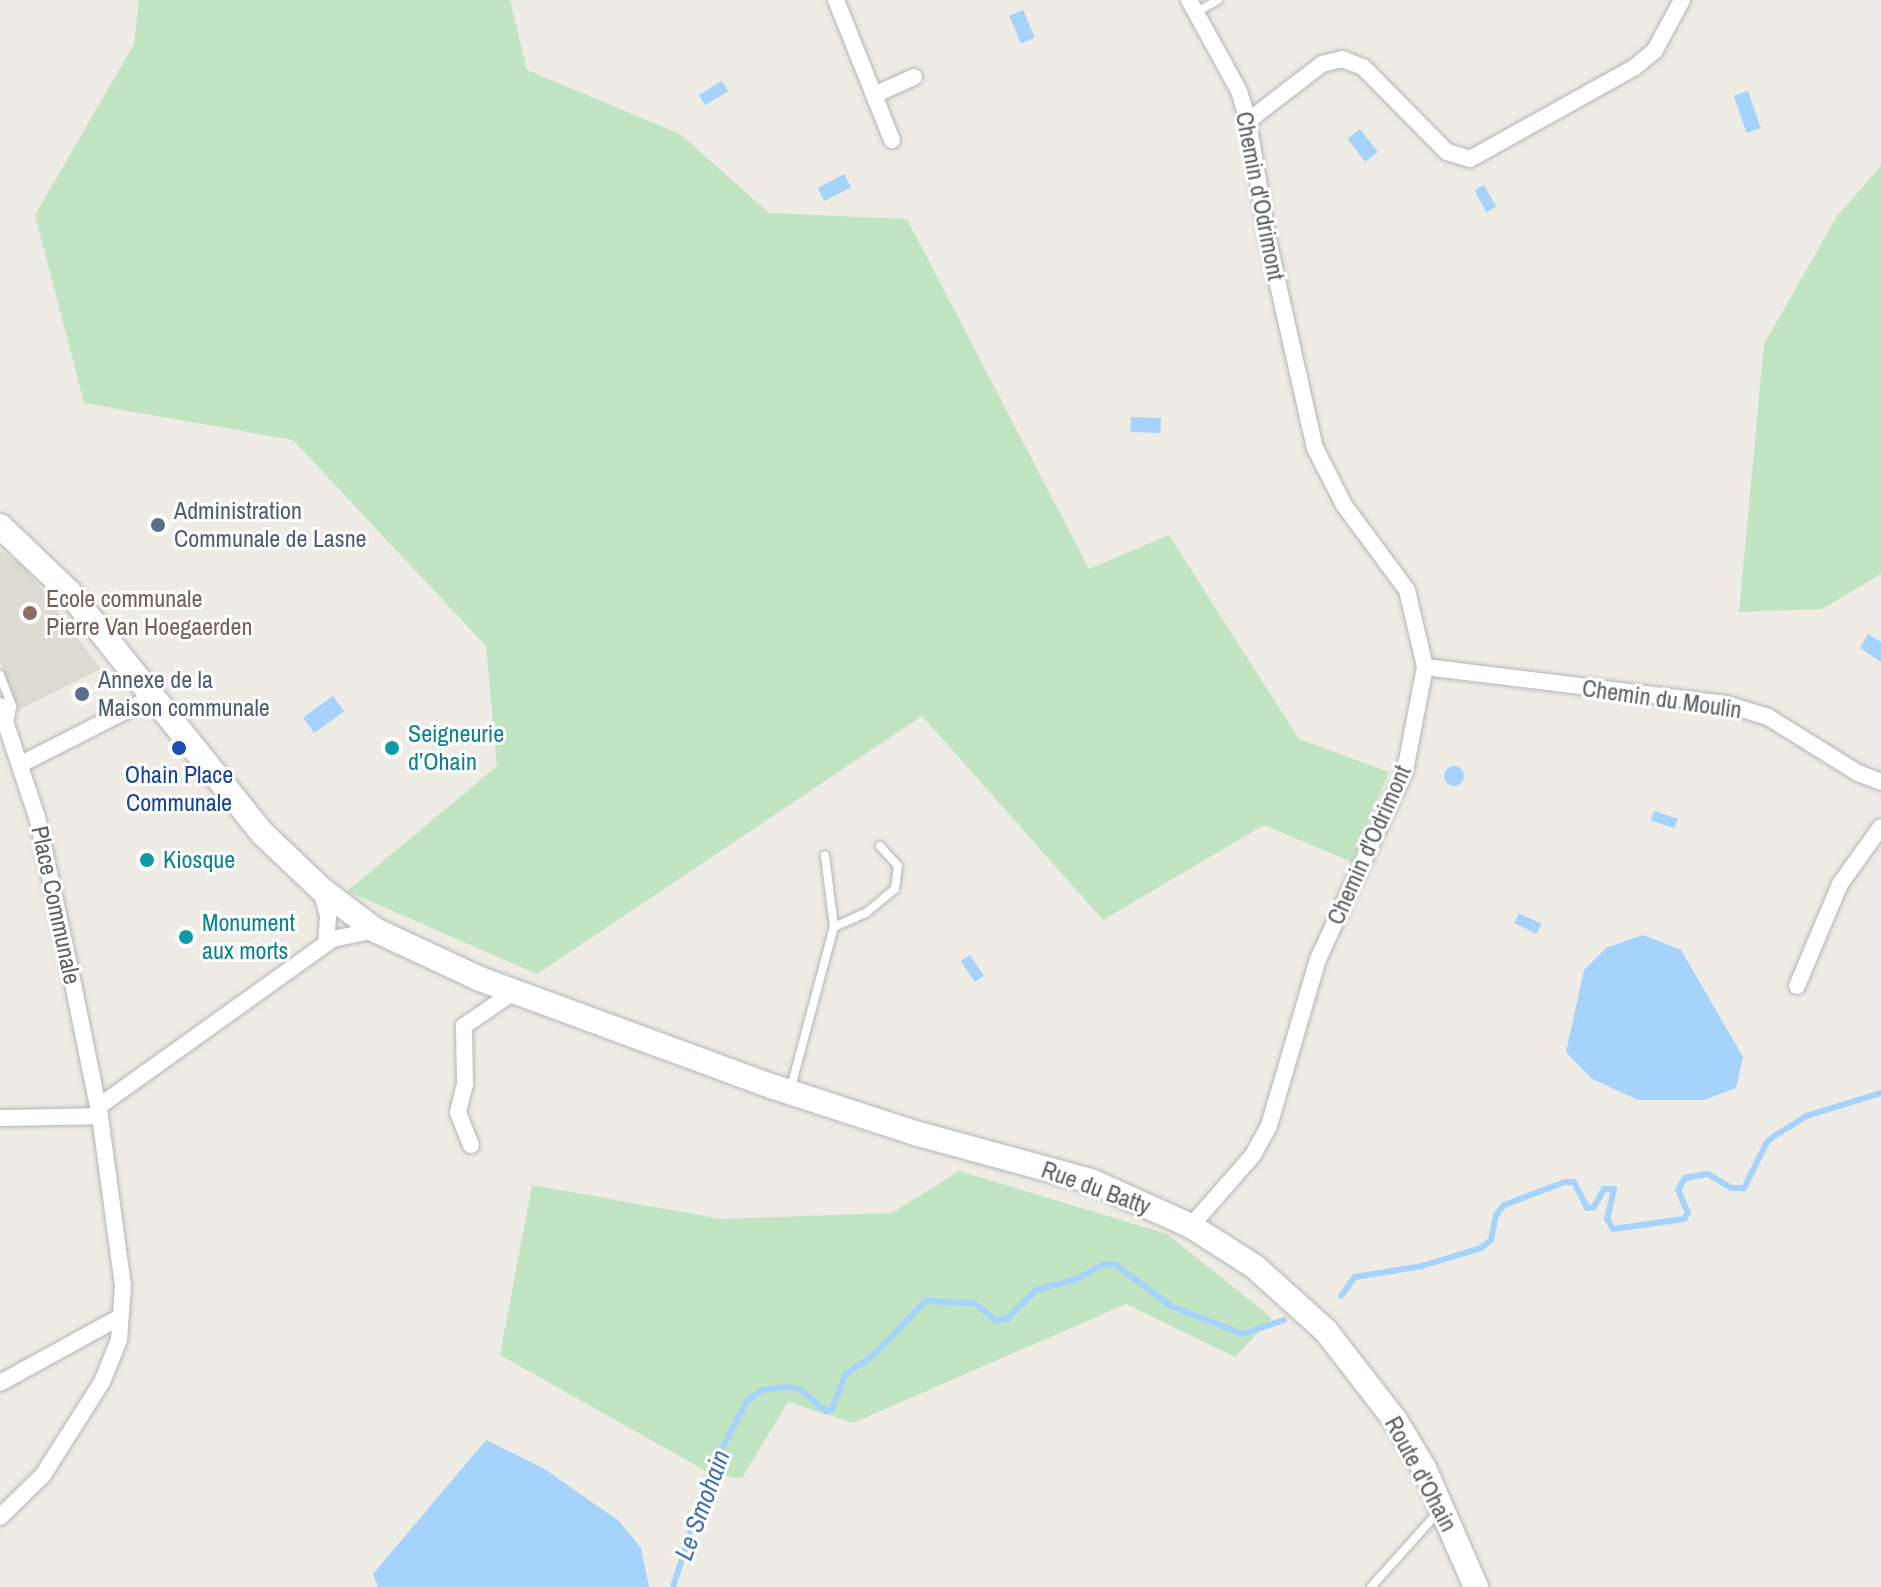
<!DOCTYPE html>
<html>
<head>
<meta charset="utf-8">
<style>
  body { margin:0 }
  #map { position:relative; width:1881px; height:1587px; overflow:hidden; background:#eeece4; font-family:"Archivo Narrow",sans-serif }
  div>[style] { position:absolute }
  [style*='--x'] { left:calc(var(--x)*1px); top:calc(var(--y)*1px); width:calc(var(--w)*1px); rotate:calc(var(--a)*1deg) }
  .education>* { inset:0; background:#dedbd2 }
  .green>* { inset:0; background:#c1e5c2 }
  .water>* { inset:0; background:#a5d3fc; transform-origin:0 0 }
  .round { border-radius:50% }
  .stream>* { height:6px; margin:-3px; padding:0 3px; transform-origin:3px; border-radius:3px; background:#a5d3fc }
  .roads { filter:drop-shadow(0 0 2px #b4b6ba) drop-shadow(0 0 2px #b4b6ba) }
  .service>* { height:8px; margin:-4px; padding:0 4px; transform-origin:4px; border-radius:4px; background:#fff }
  .minor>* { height:16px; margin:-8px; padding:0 8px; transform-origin:8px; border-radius:8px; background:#fff }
  .secondary>* { height:24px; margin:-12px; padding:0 12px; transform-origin:12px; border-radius:12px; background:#fff }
  .dots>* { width:22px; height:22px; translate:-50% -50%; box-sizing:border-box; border:4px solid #fff; border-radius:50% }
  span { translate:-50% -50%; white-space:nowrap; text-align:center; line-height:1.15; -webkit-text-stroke:6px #fff; paint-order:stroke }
  .street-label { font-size:24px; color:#5c5f64 }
  .service-label { font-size:24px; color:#4e5e75 }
  .left { translate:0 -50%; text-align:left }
  .education-label { font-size:24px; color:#785e54 }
  .culture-label { font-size:24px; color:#0d838f }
  .transit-label { font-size:24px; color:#164399 }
  .water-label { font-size:26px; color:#4273ae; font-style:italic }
</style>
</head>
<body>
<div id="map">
  <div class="education">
    <i style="clip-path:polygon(0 551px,25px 567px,101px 669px,19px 710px,0 663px)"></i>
  </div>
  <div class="green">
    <i style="clip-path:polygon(139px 0,510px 0,527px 70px,680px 134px,769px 213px,907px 219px,1089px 569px,1169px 535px,1299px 739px,1389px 772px,1352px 862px,1264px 825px,1103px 920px,922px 716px,537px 974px,347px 891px,497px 766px,486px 646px,293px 440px,84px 403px,35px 215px,134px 44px)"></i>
    <i style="clip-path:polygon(1881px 166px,1881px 574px,1822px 609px,1739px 612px,1764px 344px,1837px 216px)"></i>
    <i style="clip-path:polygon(959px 1171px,1167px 1234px,1272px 1318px,1235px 1357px,1126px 1304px,853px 1423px,788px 1402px,742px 1478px,713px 1475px,500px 1355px,532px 1185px,721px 1219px,892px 1213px)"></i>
  </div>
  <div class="water">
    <i style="left:1023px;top:10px;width:30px;height:15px;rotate:67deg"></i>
    <i style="left:722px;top:81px;width:12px;height:27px;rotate:59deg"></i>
    <i style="left:1748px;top:91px;width:39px;height:15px;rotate:71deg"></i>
    <i style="left:1360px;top:129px;width:29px;height:16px;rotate:52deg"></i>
    <i style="left:844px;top:174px;width:15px;height:30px;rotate:62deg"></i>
    <i style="left:1484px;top:185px;width:25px;height:11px;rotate:61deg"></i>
    <i style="left:1131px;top:417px;width:30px;height:15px;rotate:2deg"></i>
    <i style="clip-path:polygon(1868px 634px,1881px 642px,1881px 662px,1860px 648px)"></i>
    <i style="left:333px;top:696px;width:19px;height:37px;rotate:54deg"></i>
    <i class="round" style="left:1444px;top:766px;width:20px;height:20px"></i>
    <i style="left:1654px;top:811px;width:25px;height:10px;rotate:18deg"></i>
    <i style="left:1519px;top:913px;width:25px;height:11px;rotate:26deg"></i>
    <i style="clip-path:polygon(1643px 935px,1681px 950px,1743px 1057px,1736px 1088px,1704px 1100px,1638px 1100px,1592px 1079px,1566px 1052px,1584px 970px,1606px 948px)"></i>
    <i style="left:970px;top:955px;width:25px;height:11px;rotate:56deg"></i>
    <i style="clip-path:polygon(486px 1440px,543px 1468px,619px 1521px,641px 1548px,649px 1587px,378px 1587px,373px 1574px)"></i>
  </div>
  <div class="stream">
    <i style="--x:1341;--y:1296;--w:24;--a:-54"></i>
    <i style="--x:1355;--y:1277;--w:68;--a:-9.3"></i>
    <i style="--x:1422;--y:1266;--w:62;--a:-17"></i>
    <i style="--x:1481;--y:1248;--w:13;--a:-39"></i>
    <i style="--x:1491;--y:1240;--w:25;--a:-79"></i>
    <i style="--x:1496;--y:1215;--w:13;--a:-51"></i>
    <i style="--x:1504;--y:1205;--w:65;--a:-20.7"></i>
    <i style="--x:1565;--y:1182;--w:9;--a:0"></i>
    <i style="--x:1574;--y:1182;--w:29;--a:63"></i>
    <i style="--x:1587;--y:1208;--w:7;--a:-8"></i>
    <i style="--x:1594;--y:1207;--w:21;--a:-61"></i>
    <i style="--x:1604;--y:1189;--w:10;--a:0"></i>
    <i style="--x:1614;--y:1189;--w:31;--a:103"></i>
    <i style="--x:1607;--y:1219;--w:12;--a:59"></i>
    <i style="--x:1613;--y:1229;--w:72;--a:-8"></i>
    <i style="--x:1684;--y:1219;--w:7;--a:-56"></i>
    <i style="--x:1688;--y:1213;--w:25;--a:-113"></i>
    <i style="--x:1678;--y:1190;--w:14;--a:-60"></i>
    <i style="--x:1685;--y:1178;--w:23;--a:-10"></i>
    <i style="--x:1708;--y:1174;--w:27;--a:31"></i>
    <i style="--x:1731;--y:1188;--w:13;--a:0"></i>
    <i style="--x:1744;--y:1188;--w:51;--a:-63.4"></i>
    <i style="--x:1767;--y:1142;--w:11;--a:-38"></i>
    <i style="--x:1776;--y:1135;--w:36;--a:-32"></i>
    <i style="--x:1806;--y:1116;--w:78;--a:-17"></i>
    <i style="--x:673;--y:1587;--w:122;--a:-72.3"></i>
    <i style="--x:710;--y:1471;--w:79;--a:-62.1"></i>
    <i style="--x:747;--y:1401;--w:19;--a:-36"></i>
    <i style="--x:762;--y:1390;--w:25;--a:-7"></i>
    <i style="--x:787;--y:1387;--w:12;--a:9"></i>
    <i style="--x:799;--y:1389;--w:35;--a:39"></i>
    <i style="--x:826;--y:1411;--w:6;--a:-18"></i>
    <i style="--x:832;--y:1409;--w:36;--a:-69"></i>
    <i style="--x:845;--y:1375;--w:37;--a:-35"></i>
    <i style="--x:875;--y:1354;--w:73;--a:-46.7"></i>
    <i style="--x:925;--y:1301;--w:49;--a:2.3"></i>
    <i style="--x:974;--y:1303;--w:28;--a:38"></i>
    <i style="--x:996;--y:1320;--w:11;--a:-5"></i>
    <i style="--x:1007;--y:1319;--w:41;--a:-45"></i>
    <i style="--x:1036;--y:1290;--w:39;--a:-15"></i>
    <i style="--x:1074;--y:1280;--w:34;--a:-28"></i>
    <i style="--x:1104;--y:1264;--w:12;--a:5"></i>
    <i style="--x:1116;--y:1265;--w:69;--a:36.7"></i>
    <i style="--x:1171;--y:1306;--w:77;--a:21.3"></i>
    <i style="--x:1243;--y:1334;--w:43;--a:-18.9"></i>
  </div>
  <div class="roads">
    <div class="service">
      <i style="--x:1197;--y:12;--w:24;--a:-30"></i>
      <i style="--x:0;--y:675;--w:34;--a:69"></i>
      <i style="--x:12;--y:707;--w:17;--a:100"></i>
      <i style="--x:834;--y:927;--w:35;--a:-24"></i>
      <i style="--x:866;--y:913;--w:38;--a:-40"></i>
      <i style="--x:895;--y:889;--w:23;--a:-83"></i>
      <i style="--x:898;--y:866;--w:27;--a:-132"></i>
      <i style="--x:791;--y:1087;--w:166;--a:-75"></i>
      <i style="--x:834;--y:927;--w:72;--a:-97.2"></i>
      <i style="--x:1371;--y:1587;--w:103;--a:-48.1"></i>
    </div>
    <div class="minor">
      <i style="--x:836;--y:0;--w:151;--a:68.2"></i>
      <i style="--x:1189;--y:0;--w:104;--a:61.2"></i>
      <i style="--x:1239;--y:91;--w:31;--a:73"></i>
      <i style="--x:1248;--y:121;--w:121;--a:80.5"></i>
      <i style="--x:1268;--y:240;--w:213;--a:77.3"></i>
      <i style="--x:1315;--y:448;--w:64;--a:63"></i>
      <i style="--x:1344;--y:505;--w:106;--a:53.5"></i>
      <i style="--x:1407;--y:590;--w:79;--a:76.8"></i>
      <i style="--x:1425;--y:667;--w:106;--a:100.9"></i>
      <i style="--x:1405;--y:771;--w:207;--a:114.8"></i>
      <i style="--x:1318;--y:959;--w:174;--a:106.4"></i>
      <i style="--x:1269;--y:1126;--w:33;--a:119"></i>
      <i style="--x:1253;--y:1155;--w:94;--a:131.1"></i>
      <i style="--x:874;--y:95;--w:44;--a:-24.2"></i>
      <i style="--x:1248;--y:121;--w:93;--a:-37.6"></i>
      <i style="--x:1322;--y:64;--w:21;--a:-14"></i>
      <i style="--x:1342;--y:59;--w:22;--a:21"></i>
      <i style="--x:1363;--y:67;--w:120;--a:45.3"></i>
      <i style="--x:1447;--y:152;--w:24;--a:17"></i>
      <i style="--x:1470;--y:159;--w:189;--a:-29.1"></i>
      <i style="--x:1635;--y:67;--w:26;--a:-40"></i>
      <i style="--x:1655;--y:50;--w:57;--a:-61.6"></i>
      <i style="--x:1425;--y:667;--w:303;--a:7"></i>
      <i style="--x:1726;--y:704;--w:44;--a:17.2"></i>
      <i style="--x:1768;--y:717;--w:106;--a:31.9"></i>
      <i style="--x:1858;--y:773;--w:25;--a:21"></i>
      <i style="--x:0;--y:706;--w:117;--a:71.6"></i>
      <i style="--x:37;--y:817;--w:156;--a:77.8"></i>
      <i style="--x:70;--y:969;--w:150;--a:78.5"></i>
      <i style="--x:100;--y:1116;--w:172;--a:82.3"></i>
      <i style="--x:123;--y:1286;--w:54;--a:94.2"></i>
      <i style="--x:119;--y:1340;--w:45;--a:112"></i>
      <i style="--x:102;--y:1382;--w:110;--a:122.4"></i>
      <i style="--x:43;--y:1475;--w:60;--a:135.7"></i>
      <i style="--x:21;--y:764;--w:148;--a:-26.9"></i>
      <i style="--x:321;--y:890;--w:28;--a:75"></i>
      <i style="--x:328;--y:917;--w:26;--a:94"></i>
      <i style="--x:1797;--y:986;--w:111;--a:-67.1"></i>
      <i style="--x:1840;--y:884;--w:70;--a:-54.3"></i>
      <i style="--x:98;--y:1107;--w:289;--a:-35.6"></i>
      <i style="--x:333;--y:939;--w:43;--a:-12.1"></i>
      <i style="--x:0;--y:1118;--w:100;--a:-1.1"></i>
      <i style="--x:471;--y:1145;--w:35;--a:-112"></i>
      <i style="--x:458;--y:1112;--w:29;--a:-76"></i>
      <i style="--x:465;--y:1084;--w:58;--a:-91"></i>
      <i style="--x:464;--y:1026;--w:62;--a:-34.5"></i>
      <i style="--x:0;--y:1383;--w:135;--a:-28.8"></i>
    </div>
    <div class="secondary">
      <i style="--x:0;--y:526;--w:95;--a:43.7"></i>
      <i style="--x:69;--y:592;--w:309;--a:51.3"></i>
      <i style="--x:262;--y:833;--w:81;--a:43.5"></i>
      <i style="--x:321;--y:889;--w:68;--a:37.2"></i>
      <i style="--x:375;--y:930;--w:116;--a:25"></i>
      <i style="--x:480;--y:979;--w:313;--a:20.2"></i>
      <i style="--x:774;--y:1087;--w:148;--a:18.1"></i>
      <i style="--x:915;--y:1133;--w:182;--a:15.3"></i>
      <i style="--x:1091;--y:1181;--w:110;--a:24.2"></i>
      <i style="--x:1191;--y:1226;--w:76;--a:32.6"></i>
      <i style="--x:1255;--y:1267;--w:96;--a:42"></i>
      <i style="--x:1326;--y:1331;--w:113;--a:52.2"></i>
      <i style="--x:1395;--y:1420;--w:56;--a:58.9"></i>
      <i style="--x:1424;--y:1468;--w:130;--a:66.4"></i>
    </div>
  </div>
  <div class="dots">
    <i style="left:158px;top:525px;background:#5c6f8a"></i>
    <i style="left:30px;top:613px;background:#8d6e63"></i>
    <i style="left:82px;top:694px;background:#5c6f8a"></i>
    <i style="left:179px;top:748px;background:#1a4fb4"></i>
    <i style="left:392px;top:748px;background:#0f9aa8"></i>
    <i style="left:147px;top:860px;background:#0f9aa8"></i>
    <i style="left:186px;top:937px;background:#0f9aa8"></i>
  </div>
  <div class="street-label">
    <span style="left:1260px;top:196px;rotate:79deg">Chemin d'Odrimont</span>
    <span style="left:1662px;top:699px;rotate:8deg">Chemin du Moulin</span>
    <span style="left:1369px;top:845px;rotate:-66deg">Chemin d'Odrimont</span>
    <span style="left:56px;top:905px;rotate:78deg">Place Communale</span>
    <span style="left:1096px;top:1188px;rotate:20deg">Rue du Batty</span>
    <span style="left:1421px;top:1474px;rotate:62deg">Route d'Ohain</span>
  </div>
  <div class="service-label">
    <span class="left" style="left:174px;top:525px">Administration<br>Communale de Lasne</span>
    <span class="left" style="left:98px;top:694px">Annexe de la<br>Maison communale</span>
  </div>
  <div class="education-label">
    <span class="left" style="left:46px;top:613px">Ecole communale<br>Pierre Van Hoegaerden</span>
  </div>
  <div class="culture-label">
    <span class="left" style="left:408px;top:748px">Seigneurie<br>d’Ohain</span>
    <span class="left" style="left:163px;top:860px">Kiosque</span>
    <span class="left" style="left:202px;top:937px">Monument<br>aux morts</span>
  </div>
  <div class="transit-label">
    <span style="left:179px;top:789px">Ohain Place<br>Communale</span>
  </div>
  <div class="water-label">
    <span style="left:702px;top:1505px;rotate:-70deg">Le Smohain</span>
  </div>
</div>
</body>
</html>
